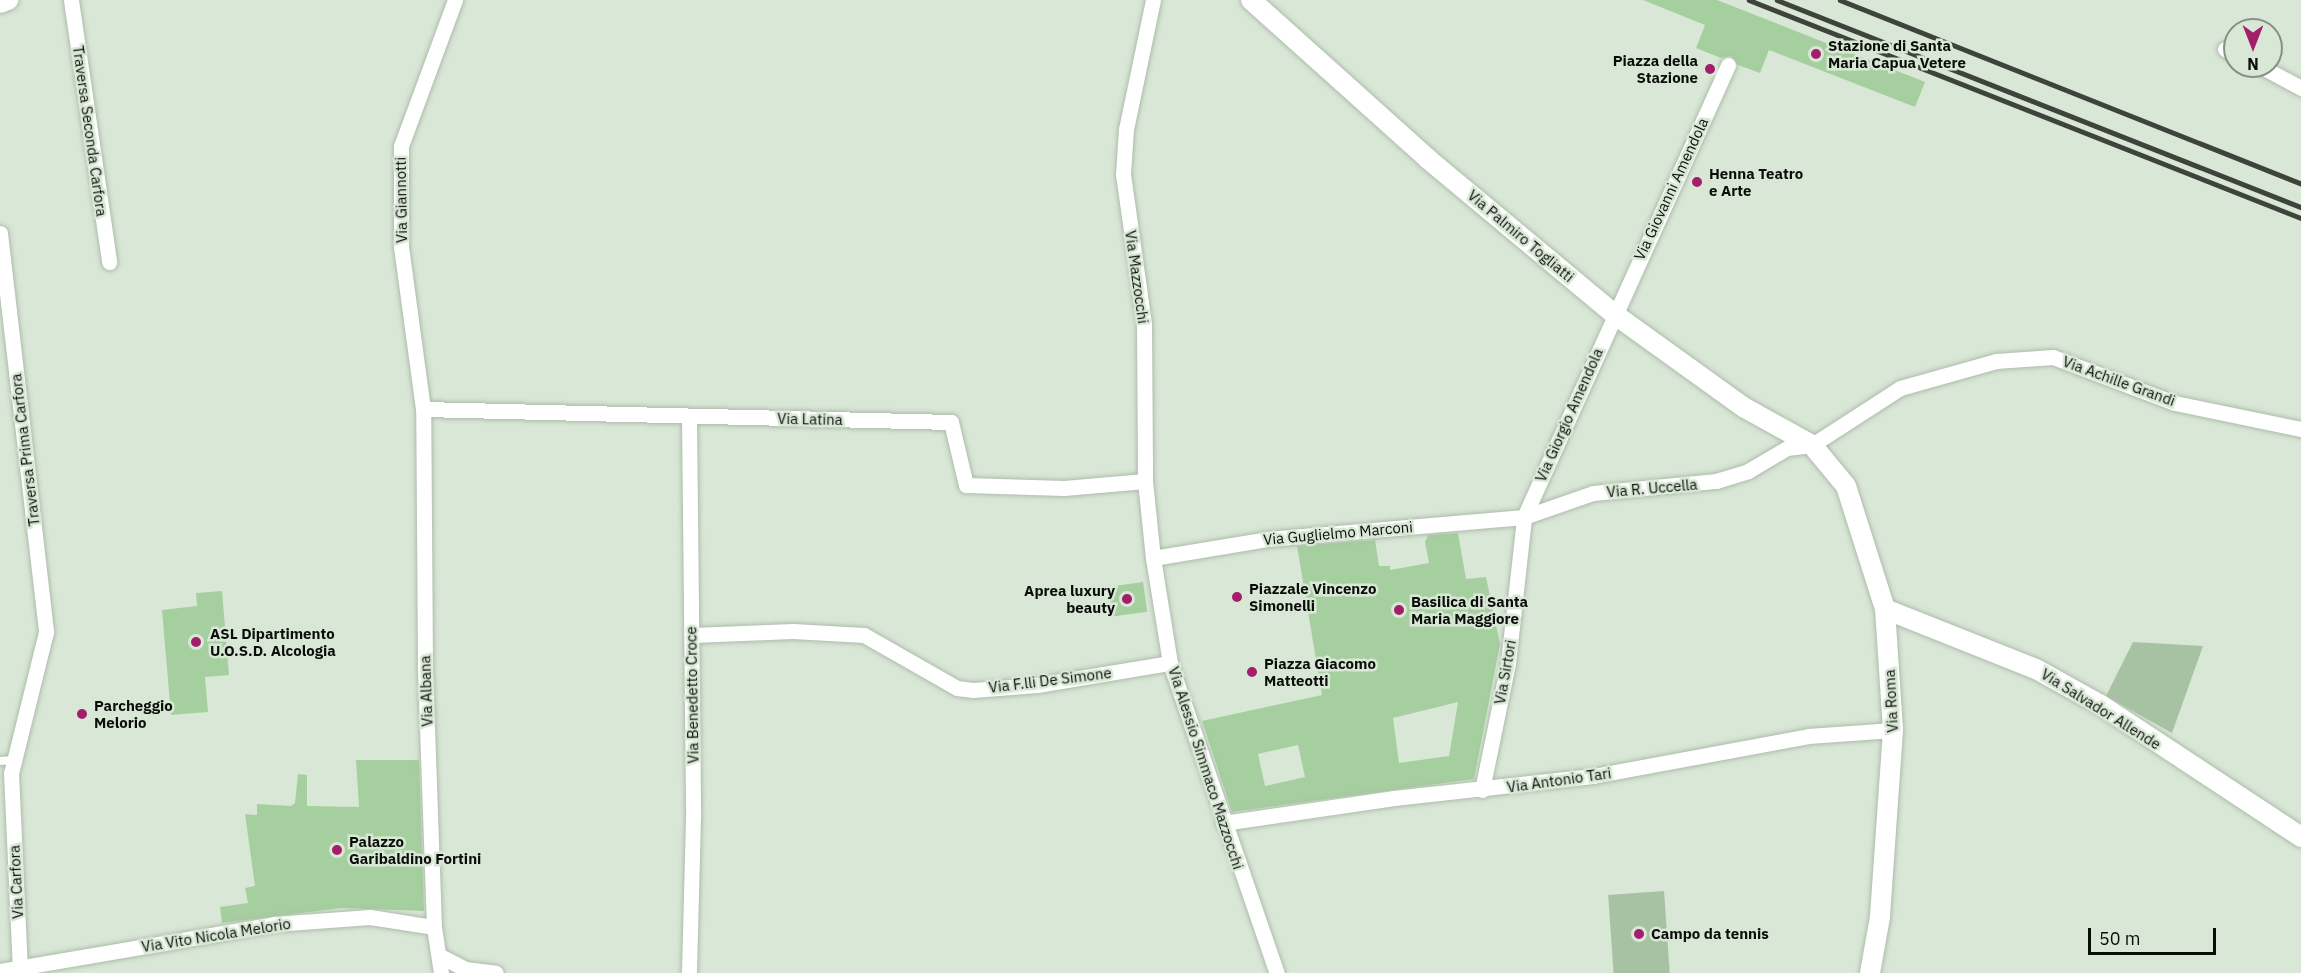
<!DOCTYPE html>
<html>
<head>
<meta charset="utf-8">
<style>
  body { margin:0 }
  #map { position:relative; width:2301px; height:973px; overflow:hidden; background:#d9e7d6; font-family:"IBM Plex Sans",sans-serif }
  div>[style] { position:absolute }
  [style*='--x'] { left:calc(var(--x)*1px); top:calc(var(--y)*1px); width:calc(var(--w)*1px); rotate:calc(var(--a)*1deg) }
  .green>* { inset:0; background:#a7c2a3; transform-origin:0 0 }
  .building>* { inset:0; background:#a5cf9e; transform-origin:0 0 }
  .roads { filter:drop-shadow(0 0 2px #adbcab) drop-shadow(0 0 2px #adbcab) }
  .service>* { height:8px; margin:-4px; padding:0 4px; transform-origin:4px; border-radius:4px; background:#fff }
  .minor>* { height:15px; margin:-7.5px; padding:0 7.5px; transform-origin:7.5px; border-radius:7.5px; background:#fff }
  .tertiary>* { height:20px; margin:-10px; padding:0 10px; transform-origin:10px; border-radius:10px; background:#fff }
  .rail>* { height:4.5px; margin:-2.25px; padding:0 2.25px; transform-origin:2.25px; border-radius:2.25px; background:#3e443c }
  .dots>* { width:16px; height:16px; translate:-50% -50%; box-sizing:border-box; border:3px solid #d9e7d6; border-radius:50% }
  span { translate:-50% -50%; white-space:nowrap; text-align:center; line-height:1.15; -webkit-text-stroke:5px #d9e7d6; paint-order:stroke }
  .poi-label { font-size:15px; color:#0a0e09; font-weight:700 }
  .left { translate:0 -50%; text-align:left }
  .right { translate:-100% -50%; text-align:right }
  .street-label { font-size:15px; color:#0a0e09 }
  .north { position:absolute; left:2223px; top:18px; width:60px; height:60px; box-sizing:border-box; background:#d9e7d6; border:2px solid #869084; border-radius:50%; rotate:180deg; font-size:16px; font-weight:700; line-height:24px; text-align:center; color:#0a0e09 }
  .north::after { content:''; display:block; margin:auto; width:21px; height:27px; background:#a31f6b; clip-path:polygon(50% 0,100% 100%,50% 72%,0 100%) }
  .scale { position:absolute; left:2088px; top:928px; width:128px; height:27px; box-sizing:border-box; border:3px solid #0a0e09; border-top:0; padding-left:8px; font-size:18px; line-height:21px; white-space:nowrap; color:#0a0e09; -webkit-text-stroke:4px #d9e7d6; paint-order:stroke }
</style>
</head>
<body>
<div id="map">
  <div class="green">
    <i style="clip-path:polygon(2133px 642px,2203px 646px,2172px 733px,2106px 696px)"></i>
    <i style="left:1664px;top:891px;width:82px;height:56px;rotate:86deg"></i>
  </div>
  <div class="building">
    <i style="clip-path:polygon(1643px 0,1717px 0,1925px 82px,1915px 107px,1769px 50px,1760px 73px,1738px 65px,1731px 56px,1721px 58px,1696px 48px,1705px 25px)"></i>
    <i style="clip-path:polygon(evenodd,1458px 533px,1466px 579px,1486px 577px,1500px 644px,1474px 779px,1232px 812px,1202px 721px,1322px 695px,1297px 546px,1375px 540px,1379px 566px,1390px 566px,1390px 570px,1429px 563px,1425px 542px,1428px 535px,1458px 533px,1458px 702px,1449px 756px,1399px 763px,1393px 718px,1458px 702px,1458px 533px,1298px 745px,1305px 777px,1265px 786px,1258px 754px,1298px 745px)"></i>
    <i style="left:1143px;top:582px;width:30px;height:35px;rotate:82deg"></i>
    <i style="clip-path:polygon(222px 591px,229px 675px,205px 677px,208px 712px,171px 715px,162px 610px,197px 606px,196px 593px)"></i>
    <i style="clip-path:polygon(356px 760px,419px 760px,424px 911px,341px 908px,222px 923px,220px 907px,248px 903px,245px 888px,255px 886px,245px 814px,257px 815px,257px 804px,291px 806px,295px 803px,298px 774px,307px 775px,307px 806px,359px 807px)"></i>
  </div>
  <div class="roads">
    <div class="service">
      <i style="--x:0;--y:761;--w:14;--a:-4"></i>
    </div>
    <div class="minor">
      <i style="--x:71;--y:0;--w:265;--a:81.7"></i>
      <i style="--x:1153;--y:0;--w:132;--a:101.8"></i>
      <i style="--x:1126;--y:129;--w:45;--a:93.8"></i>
      <i style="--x:1123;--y:174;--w:151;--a:82"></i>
      <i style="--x:1144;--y:324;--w:157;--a:89.6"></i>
      <i style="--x:1145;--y:481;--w:77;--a:84.1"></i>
      <i style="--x:1153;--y:558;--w:106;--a:80.8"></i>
      <i style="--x:1170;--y:663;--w:328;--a:71"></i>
      <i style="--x:2225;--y:49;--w:11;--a:27"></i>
      <i style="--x:2260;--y:66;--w:47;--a:28.2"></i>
      <i style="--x:0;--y:233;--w:402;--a:83.4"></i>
      <i style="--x:46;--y:632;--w:145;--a:103.9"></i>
      <i style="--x:11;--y:773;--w:196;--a:87.4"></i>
      <i style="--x:423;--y:409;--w:528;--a:1.41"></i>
      <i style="--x:951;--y:422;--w:65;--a:76.6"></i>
      <i style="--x:966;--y:485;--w:98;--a:1.8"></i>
      <i style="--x:1064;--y:488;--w:81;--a:-4.9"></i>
      <i style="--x:689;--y:417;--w:401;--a:89.4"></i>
      <i style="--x:693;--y:818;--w:155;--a:91.5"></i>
      <i style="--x:1153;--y:558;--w:117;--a:-9.4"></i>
      <i style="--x:1268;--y:539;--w:257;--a:-4.9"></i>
      <i style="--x:1524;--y:517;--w:73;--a:-19.2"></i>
      <i style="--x:1593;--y:493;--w:124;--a:-5.6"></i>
      <i style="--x:1716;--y:481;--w:34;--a:-17"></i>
      <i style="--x:1748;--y:471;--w:45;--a:-30.5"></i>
      <i style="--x:1787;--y:448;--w:25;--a:-7"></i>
      <i style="--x:1812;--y:445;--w:105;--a:-32.9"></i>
      <i style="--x:1900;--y:388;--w:100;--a:-15.7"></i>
      <i style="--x:1996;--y:361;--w:57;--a:-4"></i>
      <i style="--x:2053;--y:357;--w:130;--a:20.7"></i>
      <i style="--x:2175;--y:403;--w:129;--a:11.7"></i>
      <i style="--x:692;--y:635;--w:101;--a:-2.3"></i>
      <i style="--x:793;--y:631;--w:71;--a:3.2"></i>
      <i style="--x:864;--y:635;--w:107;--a:29.7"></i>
      <i style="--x:957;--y:688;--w:16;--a:7"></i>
      <i style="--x:973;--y:690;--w:64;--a:-4.5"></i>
      <i style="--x:1037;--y:685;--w:135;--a:-9.4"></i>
      <i style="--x:1482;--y:790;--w:130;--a:-78.4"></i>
      <i style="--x:1508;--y:663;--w:147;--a:-83.7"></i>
      <i style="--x:1524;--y:517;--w:496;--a:-65.7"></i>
      <i style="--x:1223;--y:823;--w:173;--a:-8.3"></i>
      <i style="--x:1394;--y:798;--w:200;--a:-6.3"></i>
      <i style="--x:1593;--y:776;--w:219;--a:-10.5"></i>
      <i style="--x:1808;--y:736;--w:85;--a:-4"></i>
      <i style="--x:440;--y:956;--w:28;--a:27"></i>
      <i style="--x:465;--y:969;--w:31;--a:7"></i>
      <i style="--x:0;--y:971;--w:278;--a:-9.7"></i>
      <i style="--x:274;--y:924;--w:96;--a:-4.2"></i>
      <i style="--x:370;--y:917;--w:65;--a:8.9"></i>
      <i style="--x:441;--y:973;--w:47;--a:-98.7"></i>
      <i style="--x:434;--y:927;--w:263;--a:-92"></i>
      <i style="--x:425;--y:664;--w:255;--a:-90.4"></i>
      <i style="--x:423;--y:409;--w:163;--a:-97.7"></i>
      <i style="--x:401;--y:247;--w:101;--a:-90"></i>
      <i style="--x:401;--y:146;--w:156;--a:-69.7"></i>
    </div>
    <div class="tertiary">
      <i style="--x:1251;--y:0;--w:238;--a:41.9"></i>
      <i style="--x:1428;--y:159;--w:242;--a:39.8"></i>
      <i style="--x:1614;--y:314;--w:161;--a:35.7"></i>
      <i style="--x:1745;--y:408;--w:77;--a:28.9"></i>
      <i style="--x:1812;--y:445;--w:53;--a:50.3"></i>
      <i style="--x:1846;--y:486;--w:129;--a:72.4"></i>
      <i style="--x:1885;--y:609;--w:121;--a:86.2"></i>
      <i style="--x:1893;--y:730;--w:187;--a:94"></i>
      <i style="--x:1880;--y:917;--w:57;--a:100.1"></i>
      <i style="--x:0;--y:3;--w:9;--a:-21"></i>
      <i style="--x:1885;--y:609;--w:162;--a:21.7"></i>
      <i style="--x:2036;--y:669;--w:74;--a:29"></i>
      <i style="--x:2101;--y:705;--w:240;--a:33.4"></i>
    </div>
  </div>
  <div class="rail">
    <i style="--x:1749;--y:0;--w:593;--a:21.55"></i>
    <i style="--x:1777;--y:0;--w:563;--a:21.56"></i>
    <i style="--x:1840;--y:0;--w:496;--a:21.7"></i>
  </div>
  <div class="dots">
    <i style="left:1816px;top:54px;background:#a31f6b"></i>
    <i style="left:1710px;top:69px;background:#a31f6b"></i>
    <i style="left:1697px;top:182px;background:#a31f6b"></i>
    <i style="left:1237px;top:597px;background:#a31f6b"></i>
    <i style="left:1127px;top:599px;background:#a31f6b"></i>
    <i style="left:1399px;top:610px;background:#a31f6b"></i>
    <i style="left:196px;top:642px;background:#a31f6b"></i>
    <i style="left:1252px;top:672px;background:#a31f6b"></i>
    <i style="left:82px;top:714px;background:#a31f6b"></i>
    <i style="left:337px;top:850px;background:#a31f6b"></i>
    <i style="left:1639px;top:934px;background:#a31f6b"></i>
  </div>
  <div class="poi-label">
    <span class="left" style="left:1828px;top:54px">Stazione di Santa<br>Maria Capua Vetere</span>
    <span class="right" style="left:1698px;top:69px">Piazza della<br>Stazione</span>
    <span class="left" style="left:1709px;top:182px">Henna Teatro<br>e Arte</span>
    <span class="left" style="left:1249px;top:597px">Piazzale Vincenzo<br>Simonelli</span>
    <span class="right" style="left:1115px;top:599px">Aprea luxury<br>beauty</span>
    <span class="left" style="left:1411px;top:610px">Basilica di Santa<br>Maria Maggiore</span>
    <span class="left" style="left:210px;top:642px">ASL Dipartimento<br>U.O.S.D. Alcologia</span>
    <span class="left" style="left:1264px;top:672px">Piazza Giacomo<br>Matteotti</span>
    <span class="left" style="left:94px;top:714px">Parcheggio<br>Melorio</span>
    <span class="left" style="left:349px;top:850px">Palazzo<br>Garibaldino Fortini</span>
    <span class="left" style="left:1651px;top:934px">Campo da tennis</span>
  </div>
  <div class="street-label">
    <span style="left:90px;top:131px;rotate:82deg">Traversa Seconda Carfora</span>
    <span style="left:1671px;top:189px;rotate:-65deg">Via Giovanni Amendola</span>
    <span style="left:401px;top:200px;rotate:-91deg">Via Giannotti</span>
    <span style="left:1521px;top:236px;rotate:40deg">Via Palmiro Togliatti</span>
    <span style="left:1137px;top:277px;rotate:82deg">Via Mazzocchi</span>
    <span style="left:2119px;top:381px;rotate:20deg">Via Achille Grandi</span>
    <span style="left:1569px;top:415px;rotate:-66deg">Via Giorgio Amendola</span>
    <span style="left:810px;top:419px;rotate:1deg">Via Latina</span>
    <span style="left:25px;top:450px;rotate:-97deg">Traversa Prima Carfora</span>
    <span style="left:1652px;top:488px;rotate:-5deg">Via R. Uccella</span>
    <span style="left:1338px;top:533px;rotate:-5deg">Via Guglielmo Marconi</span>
    <span style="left:1505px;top:672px;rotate:-80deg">Via Sirtori</span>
    <span style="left:1050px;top:680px;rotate:-7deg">Via F.lli De Simone</span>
    <span style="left:426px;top:691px;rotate:-92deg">Via Albana</span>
    <span style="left:692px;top:695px;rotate:-91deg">Via Benedetto Croce</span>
    <span style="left:1891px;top:701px;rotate:-93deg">Via Roma</span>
    <span style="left:2101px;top:709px;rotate:32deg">Via Salvador Allende</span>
    <span style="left:1206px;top:768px;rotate:72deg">Via Alessio Simmaco Mazzocchi</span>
    <span style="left:1559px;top:780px;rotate:-8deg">Via Antonio Tari</span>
    <span style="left:16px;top:882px;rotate:-93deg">Via Carfora</span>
    <span style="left:216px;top:935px;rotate:-9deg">Via Vito Nicola Melorio</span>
  </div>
  <div class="north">N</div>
  <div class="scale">50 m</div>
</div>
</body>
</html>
